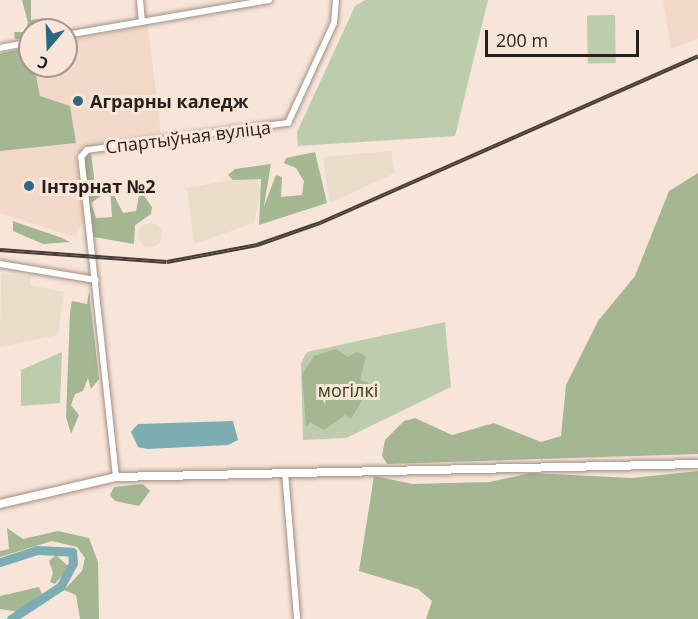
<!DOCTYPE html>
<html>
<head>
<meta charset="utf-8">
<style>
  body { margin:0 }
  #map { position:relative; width:698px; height:619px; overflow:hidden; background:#f8e5d9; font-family:"Open Sans",sans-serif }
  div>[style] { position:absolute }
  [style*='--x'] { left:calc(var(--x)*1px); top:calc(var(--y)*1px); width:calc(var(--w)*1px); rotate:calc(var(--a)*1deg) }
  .built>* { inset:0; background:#f3d9c9 }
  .industrial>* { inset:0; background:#eaddc9 }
  .round { border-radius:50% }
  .green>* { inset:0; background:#bdccac; transform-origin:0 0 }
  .forest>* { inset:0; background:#a5b693 }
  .water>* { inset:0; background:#7dadb2 }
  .river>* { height:9px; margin:-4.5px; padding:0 4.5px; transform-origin:4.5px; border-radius:4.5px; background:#7dadb2 }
  .roads { filter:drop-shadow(0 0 2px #a18f84) drop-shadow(0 0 2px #a18f84) }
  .minor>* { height:6px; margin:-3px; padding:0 3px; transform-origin:3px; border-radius:3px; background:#fff }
  .major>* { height:8px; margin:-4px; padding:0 4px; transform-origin:4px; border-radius:4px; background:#fff }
  .rail>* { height:4px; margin-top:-2px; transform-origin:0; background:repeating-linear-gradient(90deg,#f8e5d9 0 4.5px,#463d38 0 9px); box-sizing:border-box; border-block:2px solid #463d38 }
  .dots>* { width:16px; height:16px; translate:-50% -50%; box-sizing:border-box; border:3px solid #f8e5d9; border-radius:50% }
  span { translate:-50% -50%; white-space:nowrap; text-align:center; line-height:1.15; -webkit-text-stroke:6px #f8e5d9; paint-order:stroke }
  .poi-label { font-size:18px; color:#261f1b; font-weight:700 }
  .left { translate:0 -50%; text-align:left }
  .street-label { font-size:18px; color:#261f1b }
  .park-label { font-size:18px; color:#2e430d }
  .north { position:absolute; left:18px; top:18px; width:60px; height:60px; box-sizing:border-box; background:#f8e5d9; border:2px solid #a4968d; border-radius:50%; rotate:199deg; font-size:16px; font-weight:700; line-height:24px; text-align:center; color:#261f1b }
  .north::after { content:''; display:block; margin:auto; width:21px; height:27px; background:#2e6780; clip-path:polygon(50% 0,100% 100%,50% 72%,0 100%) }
  .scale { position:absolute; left:485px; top:30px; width:154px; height:27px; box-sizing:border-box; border:3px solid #261f1b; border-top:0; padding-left:8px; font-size:18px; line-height:21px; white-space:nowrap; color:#261f1b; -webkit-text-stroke:4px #f8e5d9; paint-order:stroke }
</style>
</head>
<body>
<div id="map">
  <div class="built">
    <i style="clip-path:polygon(663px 0,698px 0,698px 38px,671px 49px)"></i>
    <i style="clip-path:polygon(148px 26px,161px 135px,106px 141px,75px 153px,84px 220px,75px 237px,0 213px,0 52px,30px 47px,30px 66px,66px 66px,66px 41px)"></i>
  </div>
  <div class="industrial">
    <i style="clip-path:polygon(391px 151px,395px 173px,330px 203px,323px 157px)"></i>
    <i style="clip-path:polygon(256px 175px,261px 192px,254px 223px,194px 244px,187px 188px)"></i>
    <i class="round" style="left:138px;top:223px;width:24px;height:24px"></i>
    <i style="clip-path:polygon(1px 274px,31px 276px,30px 285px,64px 292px,58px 335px,0 347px)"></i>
  </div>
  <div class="green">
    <i style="clip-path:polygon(488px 0,455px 136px,298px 146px,297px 132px,355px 6px,365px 0)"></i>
    <i style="left:615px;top:15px;width:48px;height:28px;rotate:89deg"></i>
    <i style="clip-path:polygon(445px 322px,451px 387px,346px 438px,303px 440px,301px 363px,307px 352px)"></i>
    <i style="clip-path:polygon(62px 352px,60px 403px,21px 406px,21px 370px)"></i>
  </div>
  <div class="forest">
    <i style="clip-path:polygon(22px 0,31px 0,31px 20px,44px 18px,40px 30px,30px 30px,30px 40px,15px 39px,14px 32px,25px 32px,28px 23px)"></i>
    <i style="clip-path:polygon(30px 47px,40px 96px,70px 106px,76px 143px,0 151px,0 54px)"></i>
    <i style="clip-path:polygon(315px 152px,327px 203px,259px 225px,261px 179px,233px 180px,228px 175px,235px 169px,271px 164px,264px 206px,276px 175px,282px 177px,281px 197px,302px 195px,304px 181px,296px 168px,284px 163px,286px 158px)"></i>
    <i style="clip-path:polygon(91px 153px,95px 185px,104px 194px,91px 203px,96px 218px,112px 217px,110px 187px,123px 213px,136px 211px,140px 190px,152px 207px,151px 214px,135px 225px,134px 244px,94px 237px,83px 159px)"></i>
    <i style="clip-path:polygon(698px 173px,698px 454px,387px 464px,382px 456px,385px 440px,404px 421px,415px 418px,452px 435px,494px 423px,541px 442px,561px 436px,566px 385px,598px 321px,635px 276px,669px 191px)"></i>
    <i style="clip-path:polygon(13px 221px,62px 238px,70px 242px,43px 244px,13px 231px)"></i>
    <i style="clip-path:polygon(89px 291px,99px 379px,91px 389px,88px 378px,83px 391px,75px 394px,71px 405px,79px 415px,71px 434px,66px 417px,70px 312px,72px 301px,87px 304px)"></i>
    <i style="clip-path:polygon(336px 349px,348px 357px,357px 352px,366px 356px,360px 380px,369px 383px,366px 393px,351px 419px,345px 415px,324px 430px,310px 422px,306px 427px,302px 374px,314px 356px)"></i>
    <i style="clip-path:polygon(698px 471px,698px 619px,426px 619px,432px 601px,418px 589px,359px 571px,374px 476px,413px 484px,489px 482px,531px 473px,632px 478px)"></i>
    <i style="clip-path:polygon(143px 484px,150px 491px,139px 506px,115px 501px,110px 495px,114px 487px)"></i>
    <i style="clip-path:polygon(7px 528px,23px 539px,58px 531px,89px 538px,98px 562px,99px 619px,80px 619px,76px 595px,64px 590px,82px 571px,85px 558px,77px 547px,52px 541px,0 557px,0 551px,9px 549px)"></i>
    <i style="clip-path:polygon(56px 555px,69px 567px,55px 584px,50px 582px,53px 573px,49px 561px)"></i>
    <i style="clip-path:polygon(39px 587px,42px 594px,19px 612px,0 609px,0 596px)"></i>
  </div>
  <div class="water">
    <i style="clip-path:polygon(233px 421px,238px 440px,228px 445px,147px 449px,138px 447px,131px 432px,138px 424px)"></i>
  </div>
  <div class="river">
    <i style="--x:0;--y:562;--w:39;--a:-18"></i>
    <i style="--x:37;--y:550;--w:35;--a:3"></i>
    <i style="--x:72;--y:552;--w:11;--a:85"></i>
    <i style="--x:73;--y:563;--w:26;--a:118"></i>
    <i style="--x:61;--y:586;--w:60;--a:146.6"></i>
  </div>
  <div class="roads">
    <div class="minor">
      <i style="--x:140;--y:0;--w:21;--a:85"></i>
      <i style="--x:66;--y:35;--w:206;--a:-9.8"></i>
      <i style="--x:0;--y:48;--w:31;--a:-11"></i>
      <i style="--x:0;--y:264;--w:97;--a:9.5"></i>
      <i style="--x:285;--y:472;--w:147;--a:85.3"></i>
      <i style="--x:116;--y:477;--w:322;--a:-96.2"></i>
      <i style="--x:81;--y:157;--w:9;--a:-49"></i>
      <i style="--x:87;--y:150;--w:203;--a:-7.7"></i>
      <i style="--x:288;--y:123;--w:110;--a:-65.3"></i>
      <i style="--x:334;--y:23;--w:23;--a:-85"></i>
    </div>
    <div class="major">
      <i style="--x:0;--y:504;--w:119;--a:-13.1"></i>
      <i style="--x:116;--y:477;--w:582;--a:-1.28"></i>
    </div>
  </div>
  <div class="rail">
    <i style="--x:0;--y:250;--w:167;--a:4.1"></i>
    <i style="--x:167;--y:262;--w:92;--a:-10.7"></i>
    <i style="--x:257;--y:245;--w:67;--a:-19.2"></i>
    <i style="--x:320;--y:223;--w:413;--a:-23.8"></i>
  </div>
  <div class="dots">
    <i style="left:78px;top:101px;background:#2e6780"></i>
    <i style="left:29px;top:186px;background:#2e6780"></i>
  </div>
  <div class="poi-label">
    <span class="left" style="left:90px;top:101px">Аграрны каледж</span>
    <span class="left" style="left:41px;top:186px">Інтэрнат №2</span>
  </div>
  <div class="street-label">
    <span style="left:188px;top:137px;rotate:-7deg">Спартыўная вуліца</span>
  </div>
  <div class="park-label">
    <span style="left:348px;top:390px">могілкі</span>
  </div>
  <div class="north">С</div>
  <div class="scale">200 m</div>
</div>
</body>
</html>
